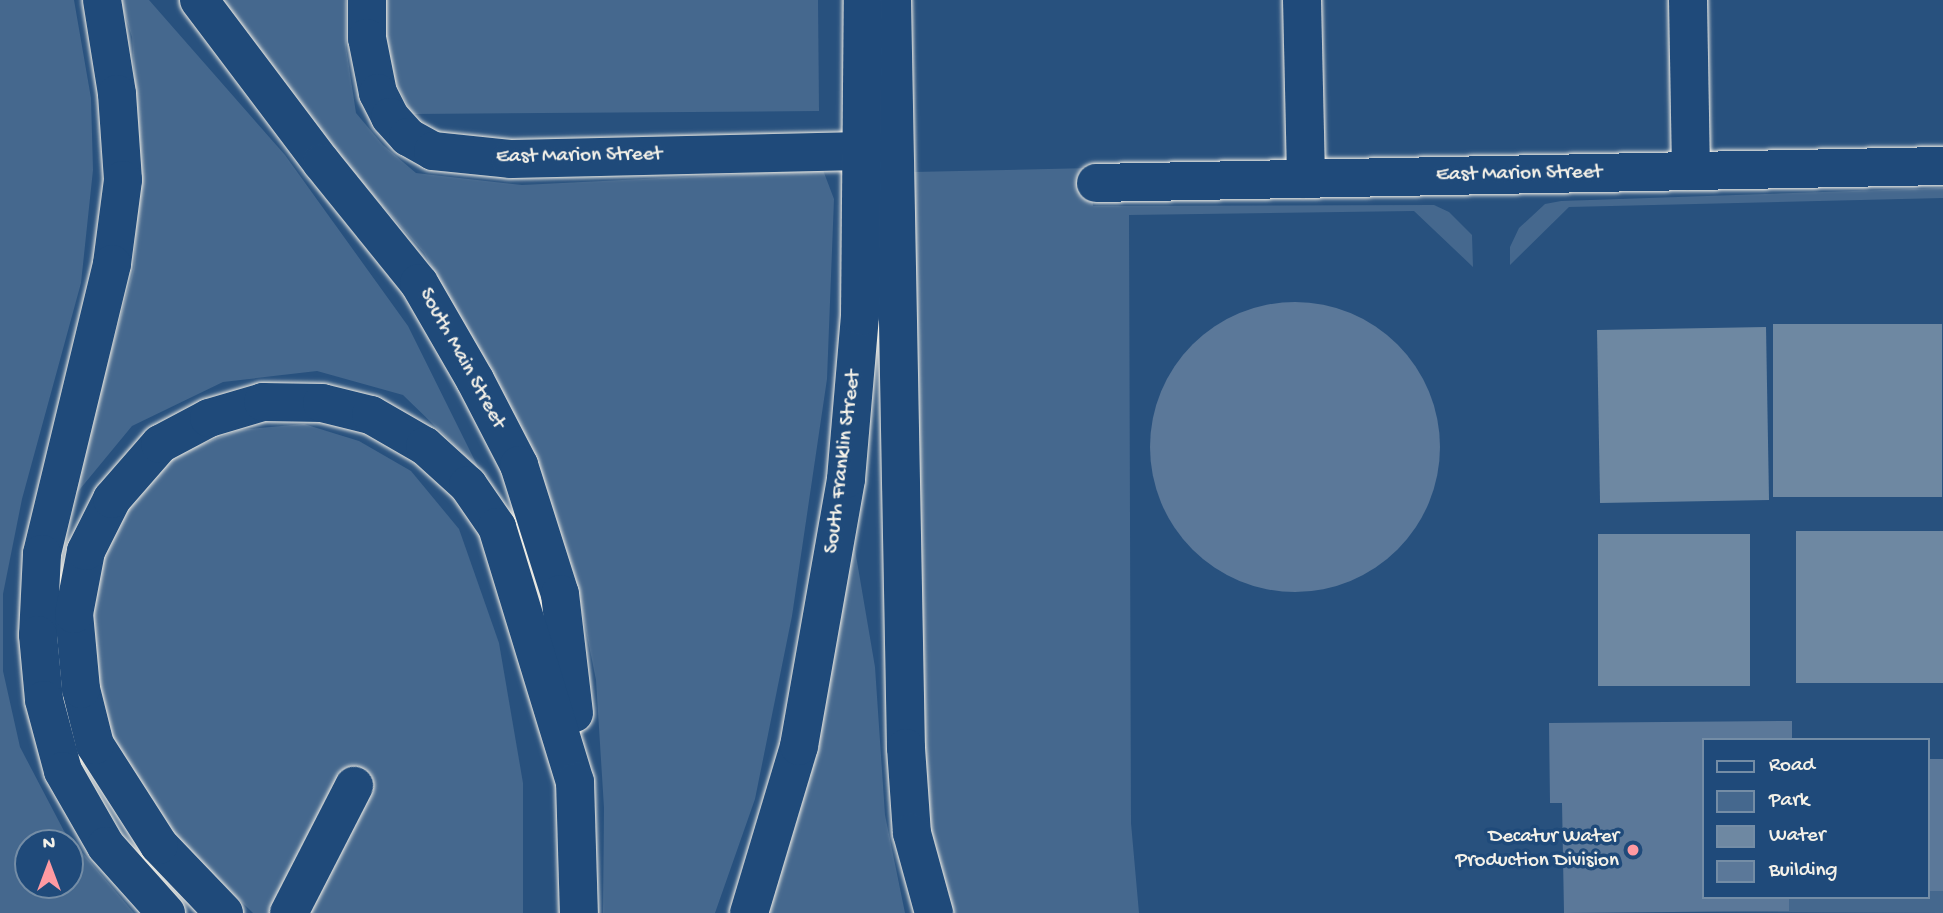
<!DOCTYPE html>
<html>
<head>
<meta charset="utf-8">
<style>
  body { margin:0 }
  #map { position:relative; width:1943px; height:913px; overflow:hidden; background:#28517e; font-family:"Gochi Hand",sans-serif }
  div>[style] { position:absolute }
  [style*='--x'] { left:calc(var(--x)*1px); top:calc(var(--y)*1px); width:calc(var(--w)*1px); rotate:calc(var(--a)*1deg) }
  .green>* { inset:0; background:#45688e }
  .water>* { inset:0; background:#6e88a2; transform-origin:0 0 }
  .building>* { inset:0; background:#5b7899; transform-origin:0 0 }
  .round { border-radius:50% }
  .roads { filter:drop-shadow(0 0 2px #f4f1e8) drop-shadow(0 0 2px #f4f1e8) }
  .minor>* { height:38px; margin:-19px; padding:0 19px; transform-origin:19px; border-radius:19px; background:#1f4a7a }
  .major>* { height:38px; margin:-19px; padding:0 19px; transform-origin:19px; border-radius:19px; background:#1f4a7a }
  .dots>* { width:19px; height:19px; translate:-50% -50%; box-sizing:border-box; border:4px solid #1f4a7a; border-radius:50% }
  span { translate:-50% -50%; white-space:nowrap; text-align:center; line-height:1.15; -webkit-text-stroke:7px #1f4a7a; paint-order:stroke }
  .street-label { font-size:21px; color:#f4f1e8 }
  .poi-label { font-size:21px; color:#f4f1e8 }
  .right { translate:-100% -50%; text-align:right }
  .legend { position:absolute; left:1702px; top:738px; width:228px; height:161px; box-sizing:border-box; background:#1f4a7a; border:2px solid #748da6; margin:0; padding:9px 12px; list-style:none; font-size:21px; color:#f4f1e8 }
  .legend li { display:flex; align-items:center; gap:14px; height:35px }
  .legend b { width:35px; border:2px solid #748da6 }
  .north { position:absolute; left:14px; top:829px; width:70px; height:70px; box-sizing:border-box; background:#1f4a7a; border:2px solid #748da6; border-radius:50%; rotate:0deg; font-size:19px; font-weight:700; line-height:28px; text-align:center; color:#f4f1e8 }
  .north::after { content:''; display:block; margin:auto; width:24px; height:32px; background:#ff9aa2; clip-path:polygon(50% 0,100% 100%,50% 72%,0 100%) }
</style>
</head>
<body>
<div id="map">
  <div class="green">
    <i style="clip-path:polygon(evenodd,0 0,74px 0,91px 98px,93px 170px,81px 283px,22px 499px,3px 594px,3px 671px,20px 747px,64px 831px,134px 913px,0 913px,0 0,28px 843px,70px 843px,70px 885px,28px 885px,28px 843px)"></i>
    <i style="clip-path:polygon(120px 0,149px 0,285px 155px,408px 326px,479px 469px,403px 395px,317px 371px,223px 382px,132px 426px,71px 500px,134px 267px,140px 161px,132px 37px)"></i>
    <i style="clip-path:polygon(215px 0,346px 0,346px 47px,356px 113px,383px 145px,416px 173px,522px 185px,823px 170px,834px 199px,827px 379px,792px 616px,755px 799px,715px 913px,603px 913px,604px 808px,596px 680px,575px 576px,519px 425px,424px 253px,318px 133px)"></i>
    <i style="clip-path:polygon(382px 0,818px 0,819px 111px,412px 114px,384px 59px)"></i>
    <i style="clip-path:polygon(1091px 168px,1093px 206px,1434px 205px,1449px 212px,1472px 235px,1473px 267px,1414px 211px,1129px 215px,1131px 823px,1139px 913px,948px 913px,922px 798px,913px 172px)"></i>
    <i style="clip-path:polygon(1943px 188px,1943px 198px,1569px 207px,1510px 265px,1510px 247px,1519px 228px,1545px 204px,1561px 201px)"></i>
    <i style="clip-path:polygon(304px 424px,359px 441px,411px 471px,459px 529px,499px 643px,523px 783px,523px 913px,253px 913px,152px 814px,96px 714px,86px 609px,113px 524px,173px 455px,239px 430px)"></i>
    <i style="clip-path:polygon(852px 532px,875px 667px,885px 815px,905px 913px,763px 913px)"></i>
    <i style="clip-path:polygon(1927px 891px,1943px 891px,1943px 913px,1706px 912px,1788px 911px,1789px 897px,1927px 897px)"></i>
  </div>
  <div class="water">
    <i style="left:1942px;top:324px;width:173px;height:169px;rotate:90deg"></i>
    <i style="left:1766px;top:327px;width:173px;height:169px;rotate:89deg"></i>
    <i style="left:1943px;top:531px;width:152px;height:147px;rotate:90deg"></i>
    <i style="left:1750px;top:534px;width:152px;height:152px;rotate:90deg"></i>
  </div>
  <div class="building">
    <i class="round" style="left:1150px;top:302px;width:290px;height:290px"></i>
    <i style="clip-path:polygon(1792px 721px,1792px 740px,1703px 740px,1703px 897px,1789px 897px,1789px 911px,1564px 913px,1562px 803px,1550px 803px,1549px 723px)"></i>
    <i style="left:1927px;top:759px;width:16px;height:132px"></i>
  </div>
  <div class="roads">
    <div class="minor">
      <i style="--x:367;--y:0;--w:38;--a:90"></i>
      <i style="--x:367;--y:38;--w:56;--a:78.7"></i>
      <i style="--x:378;--y:93;--w:27;--a:63"></i>
      <i style="--x:390;--y:117;--w:27;--a:48"></i>
      <i style="--x:408;--y:137;--w:29;--a:29"></i>
      <i style="--x:433;--y:151;--w:77;--a:5.9"></i>
      <i style="--x:510;--y:159;--w:354;--a:-1.3"></i>
      <i style="--x:1302;--y:0;--w:179;--a:88.7"></i>
      <i style="--x:1688;--y:0;--w:171;--a:89"></i>
      <i style="--x:1096;--y:183;--w:847;--a:-1.15"></i>
      <i style="--x:289;--y:913;--w:143;--a:-62.9"></i>
    </div>
    <div class="major">
      <i style="--x:102;--y:0;--w:95;--a:80.9"></i>
      <i style="--x:117;--y:94;--w:86;--a:86"></i>
      <i style="--x:123;--y:180;--w:85;--a:97.5"></i>
      <i style="--x:112;--y:264;--w:298;--a:103.6"></i>
      <i style="--x:42;--y:554;--w:81;--a:92.8"></i>
      <i style="--x:38;--y:635;--w:65;--a:84.7"></i>
      <i style="--x:44;--y:700;--w:73;--a:75"></i>
      <i style="--x:63;--y:771;--w:86;--a:60.2"></i>
      <i style="--x:106;--y:846;--w:90;--a:48.2"></i>
      <i style="--x:199;--y:0;--w:204;--a:53"></i>
      <i style="--x:322;--y:163;--w:154;--a:51.1"></i>
      <i style="--x:419;--y:283;--w:112;--a:60"></i>
      <i style="--x:475;--y:380;--w:96;--a:62.6"></i>
      <i style="--x:519;--y:465;--w:135;--a:72.4"></i>
      <i style="--x:560;--y:594;--w:120;--a:83.3"></i>
      <i style="--x:892;--y:0;--w:748;--a:88.93"></i>
      <i style="--x:906;--y:748;--w:85;--a:86"></i>
      <i style="--x:912;--y:833;--w:83;--a:74.6"></i>
      <i style="--x:224;--y:913;--w:94;--a:-133.7"></i>
      <i style="--x:159;--y:845;--w:119;--a:-122.6"></i>
      <i style="--x:95;--y:745;--w:58;--a:-104"></i>
      <i style="--x:81;--y:689;--w:75;--a:-95.3"></i>
      <i style="--x:74;--y:614;--w:64;--a:-79.2"></i>
      <i style="--x:86;--y:551;--w:58;--a:-63.4"></i>
      <i style="--x:112;--y:499;--w:73;--a:-48.9"></i>
      <i style="--x:160;--y:444;--w:55;--a:-28"></i>
      <i style="--x:209;--y:418;--w:56;--a:-16.5"></i>
      <i style="--x:263;--y:402;--w:59;--a:1"></i>
      <i style="--x:322;--y:403;--w:50;--a:13.8"></i>
      <i style="--x:371;--y:415;--w:62;--a:29.9"></i>
      <i style="--x:425;--y:446;--w:58;--a:42.2"></i>
      <i style="--x:468;--y:485;--w:51;--a:55.4"></i>
      <i style="--x:497;--y:527;--w:267;--a:73"></i>
      <i style="--x:575;--y:782;--w:131;--a:88.3"></i>
      <i style="--x:749;--y:913;--w:174;--a:-73.3"></i>
      <i style="--x:799;--y:746;--w:271;--a:-80"></i>
      <i style="--x:846;--y:479;--w:164;--a:-85.1"></i>
      <i style="--x:860;--y:316;--w:316;--a:-89.5"></i>
    </div>
  </div>
  <div class="dots">
    <i style="left:1633px;top:850px;background:#ff9aa2"></i>
  </div>
  <div class="street-label">
    <span style="left:579px;top:157px;rotate:-1deg">East Marion Street</span>
    <span style="left:1519px;top:175px;rotate:-1deg">East Marion Street</span>
    <span style="left:461px;top:359px;rotate:61deg">South Main Street</span>
    <span style="left:844px;top:462px;rotate:-83deg">South Franklin Street</span>
  </div>
  <div class="poi-label">
    <span class="right" style="left:1619px;top:850px">Decatur Water<br>Production Division</span>
  </div>
  <ul class="legend">
  <li><b style="height:9px;background:#1f4a7a"></b>Road</li>
  <li><b style="height:19px;background:#45688e"></b>Park</li>
  <li><b style="height:19px;background:#6e88a2"></b>Water</li>
  <li><b style="height:19px;background:#5b7899"></b>Building</li>
  </ul>
  <div class="north">N</div>
</div>
</body>
</html>
